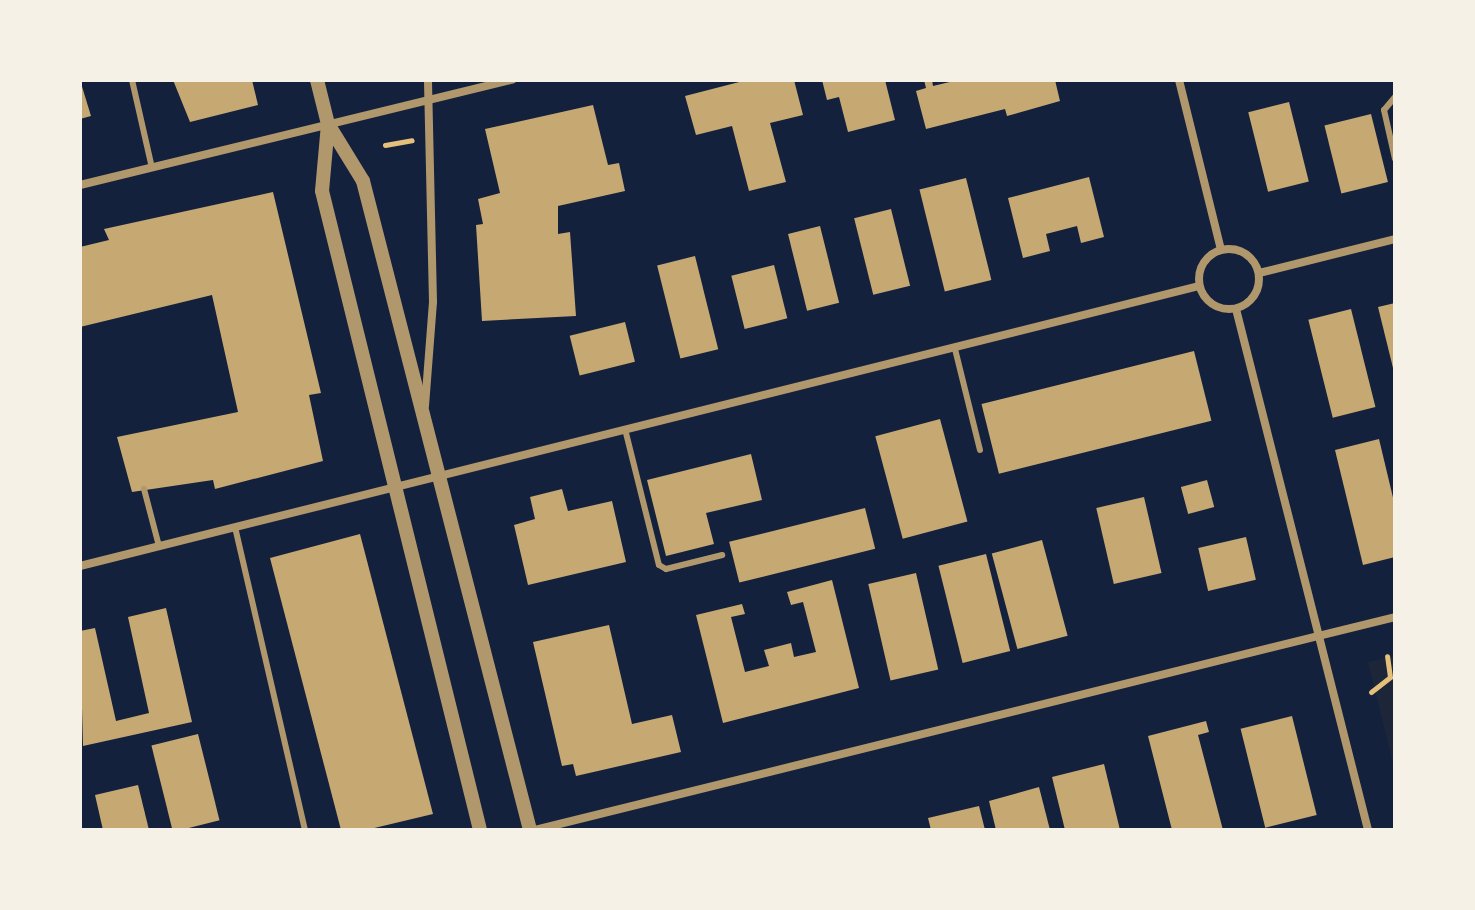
<!DOCTYPE html>
<html>
<head>
<meta charset="utf-8">
<style>
  body { margin:0 }
  #map { position:relative; width:1475px; height:910px; overflow:hidden; background:#14213d; font-family:Quicksand,sans-serif }
  div>[style] { position:absolute }
  [style*='--x'] { left:calc(var(--x)*1px); top:calc(var(--y)*1px); width:calc(var(--w)*1px); rotate:calc(var(--a)*1deg) }
  .green>* { inset:0; background:#1d2539 }
  .building>* { inset:0; background:#c6a872; transform-origin:0 0 }
  .path>* { height:5px; margin:-2.5px; padding:0 2.5px; transform-origin:2.5px; border-radius:2.5px; background:#e5c07b }
  .service>* { height:6px; margin:-3px; padding:0 3px; transform-origin:3px; border-radius:3px; background:#b1986c }
  .minor>* { height:8px; margin:-4px; padding:0 4px; transform-origin:4px; border-radius:4px; background:#b1986c }
  .minor>.ring { margin:-4px; padding:0; box-sizing:content-box; background:none; border:8px solid #b1986c; border-radius:50% }
  .tertiary>* { height:14px; margin:-7px; padding:0 7px; transform-origin:7px; border-radius:7px; background:#b1986c }
  span { translate:-50% -50%; white-space:nowrap; text-align:center; line-height:1.15; -webkit-text-stroke:6px #f6f1e7; paint-order:stroke }
  .frame { position:absolute; inset:0; border:82px solid #f6f1e7; pointer-events:none }
</style>
</head>
<body>
<div id="map">
  <div class="green">
    <i style="clip-path:polygon(1395px 656px,1395px 771px,1368px 662px)"></i>
  </div>
  <div class="building">
    <i style="clip-path:polygon(80px 80px,91px 116px,80px 119px)"></i>
    <i style="clip-path:polygon(173px 80px,252px 80px,258px 105px,190px 122px)"></i>
    <i style="clip-path:polygon(747px 80px,794px 80px,803px 115px,770px 123px,786px 182px,749px 191px,732px 126px,696px 135px,685px 96px)"></i>
    <i style="clip-path:polygon(822px 80px,885px 80px,895px 120px,848px 132px,839px 97px,827px 100px)"></i>
    <i style="clip-path:polygon(924px 80px,932px 80px,933px 86px,958px 80px,1055px 80px,1060px 101px,1007px 116px,1005px 109px,926px 129px,916px 91px,926px 88px)"></i>
    <i style="left:1289px;top:102px;width:82px;height:42px;rotate:76deg"></i>
    <i style="clip-path:polygon(593px 105px,608px 165px,619px 163px,625px 191px,558px 206px,558px 234px,570px 232px,576px 316px,482px 321px,476px 225px,483px 224px,478px 199px,500px 193px,485px 129px)"></i>
    <i style="left:1371px;top:114px;width:70px;height:48px;rotate:76deg"></i>
    <i style="clip-path:polygon(1089px 177px,1104px 237px,1081px 243px,1077px 226px,1046px 234px,1050px 251px,1023px 258px,1008px 198px)"></i>
    <i style="left:966px;top:178px;width:105px;height:48px;rotate:76deg"></i>
    <i style="clip-path:polygon(273px 192px,321px 393px,309px 395px,323px 461px,215px 489px,213px 480px,132px 492px,117px 437px,238px 412px,212px 295px,80px 327px,80px 247px,109px 240px,104px 229px)"></i>
    <i style="left:891px;top:209px;width:79px;height:38px;rotate:76deg"></i>
    <i style="left:820px;top:226px;width:79px;height:33px;rotate:76deg"></i>
    <i style="left:695px;top:256px;width:96px;height:39px;rotate:76deg"></i>
    <i style="left:774px;top:265px;width:55px;height:44px;rotate:76deg"></i>
    <i style="clip-path:polygon(1395px 303px,1395px 372px,1394px 372px,1378px 307px)"></i>
    <i style="left:1351px;top:309px;width:101px;height:44px;rotate:76deg"></i>
    <i style="left:625px;top:322px;width:41px;height:57px;rotate:76deg"></i>
    <i style="left:1194px;top:351px;width:72px;height:219px;rotate:76deg"></i>
    <i style="left:940px;top:419px;width:106px;height:67px;rotate:75deg"></i>
    <i style="clip-path:polygon(1379px 439px,1395px 506px,1395px 557px,1363px 565px,1335px 450px)"></i>
    <i style="clip-path:polygon(751px 454px,762px 500px,706px 513px,714px 544px,666px 556px,647px 480px)"></i>
    <i style="left:1207px;top:480px;width:28px;height:27px;rotate:75deg"></i>
    <i style="clip-path:polygon(562px 489px,568px 511px,612px 501px,626px 562px,528px 585px,514px 525px,535px 519px,530px 497px)"></i>
    <i style="left:1144px;top:497px;width:78px;height:49px;rotate:77deg"></i>
    <i style="left:865px;top:508px;width:42px;height:140px;rotate:76deg"></i>
    <i style="clip-path:polygon(360px 534px,433px 814px,366px 830px,341px 830px,270px 558px)"></i>
    <i style="left:1246px;top:537px;width:44px;height:49px;rotate:77deg"></i>
    <i style="left:1042px;top:540px;width:99px;height:52px;rotate:75deg"></i>
    <i style="left:986px;top:554px;width:100px;height:49px;rotate:76deg"></i>
    <i style="left:916px;top:573px;width:99px;height:49px;rotate:77deg"></i>
    <i style="clip-path:polygon(832px 580px,859px 688px,723px 723px,696px 615px,742px 604px,745px 614px,731px 617px,745px 672px,769px 666px,764px 650px,791px 643px,794px 657px,816px 652px,803px 602px,791px 605px,787px 592px)"></i>
    <i style="clip-path:polygon(166px 608px,192px 722px,83px 746px,80px 631px,95px 628px,116px 721px,149px 713px,128px 617px)"></i>
    <i style="clip-path:polygon(609px 625px,632px 724px,672px 715px,681px 752px,576px 776px,573px 764px,562px 766px,533px 642px)"></i>
    <i style="left:1292px;top:716px;width:102px;height:53px;rotate:76deg"></i>
    <i style="clip-path:polygon(1206px 721px,1209px 732px,1198px 735px,1223px 830px,1172px 830px,1148px 736px)"></i>
    <i style="left:198px;top:734px;width:89px;height:48px;rotate:76deg"></i>
    <i style="clip-path:polygon(1104px 764px,1120px 830px,1065px 830px,1052px 777px)"></i>
    <i style="clip-path:polygon(138px 785px,149px 830px,103px 830px,95px 795px)"></i>
    <i style="clip-path:polygon(1039px 787px,1050px 830px,996px 830px,989px 801px)"></i>
    <i style="clip-path:polygon(979px 806px,985px 830px,931px 830px,928px 818px)"></i>
  </div>
  <div class="path">
    <i style="--x:385;--y:145;--w:27;--a:-10"></i>
    <i style="--x:1371;--y:692;--w:24;--a:-38"></i>
    <i style="--x:1390;--y:677;--w:21;--a:-98"></i>
  </div>
  <div class="service">
    <i style="--x:132;--y:80;--w:90;--a:77.2"></i>
    <i style="--x:1395;--y:97;--w:17;--a:130"></i>
    <i style="--x:1384;--y:110;--w:50;--a:77.3"></i>
    <i style="--x:955;--y:349;--w:104;--a:76.1"></i>
    <i style="--x:625;--y:429;--w:140;--a:76"></i>
    <i style="--x:659;--y:565;--w:8;--a:30"></i>
    <i style="--x:666;--y:569;--w:58;--a:-14"></i>
    <i style="--x:144;--y:489;--w:59;--a:75.3"></i>
    <i style="--x:235;--y:527;--w:311;--a:77"></i>
  </div>
  <div class="minor">
    <i style="--x:1179;--y:80;--w:175;--a:76.1"></i>
    <i style="--x:80;--y:185;--w:445;--a:-13.7"></i>
    <i class="ring" style="left:1199px;top:249px;width:52px;height:52px"></i>
    <i style="--x:1259;--y:273;--w:140;--a:-14"></i>
    <i style="--x:1236;--y:309;--w:537;--a:75.78"></i>
    <i style="--x:425;--y:406;--w:104;--a:-85.6"></i>
    <i style="--x:433;--y:302;--w:222;--a:-91.3"></i>
    <i style="--x:80;--y:566;--w:1153;--a:-14.05"></i>
    <i style="--x:535;--y:830;--w:886;--a:-13.91"></i>
  </div>
  <div class="tertiary">
    <i style="--x:317;--y:80;--w:45;--a:76"></i>
    <i style="--x:328;--y:124;--w:67;--a:58.4"></i>
    <i style="--x:363;--y:181;--w:670;--a:75.57"></i>
    <i style="--x:328;--y:124;--w:67;--a:95.1"></i>
    <i style="--x:322;--y:191;--w:658;--a:76.11"></i>
  </div>
  <div class="frame"></div>
</div>
</body>
</html>
